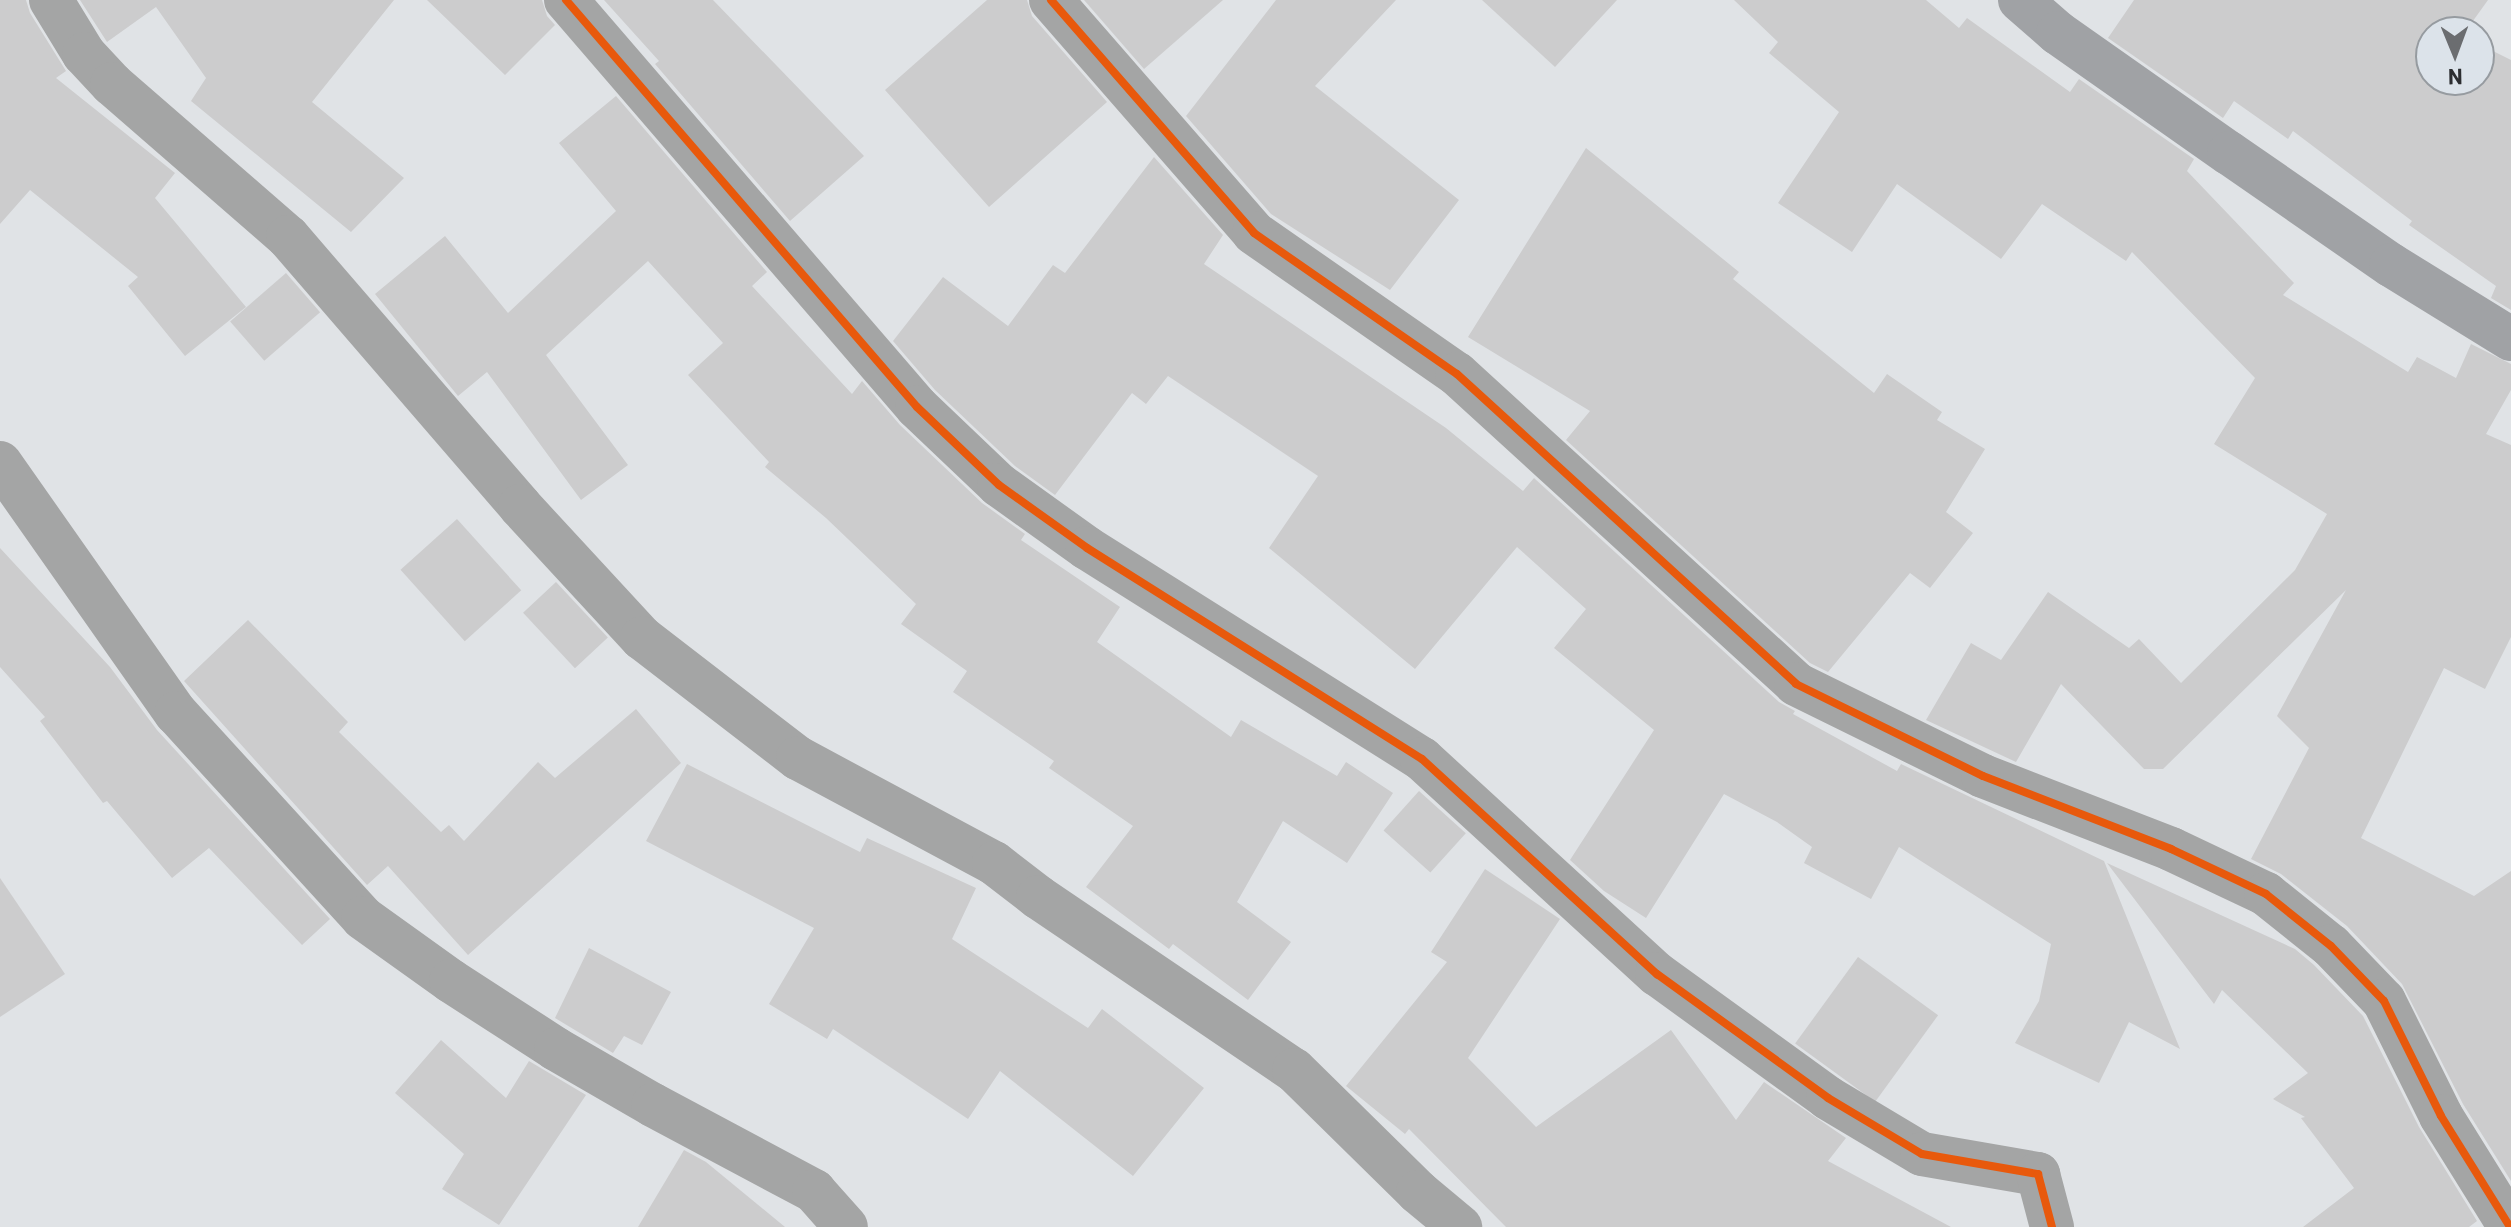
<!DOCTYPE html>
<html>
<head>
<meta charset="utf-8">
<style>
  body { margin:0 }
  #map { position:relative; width:2511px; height:1227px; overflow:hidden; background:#e0e3e6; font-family:Barlow,sans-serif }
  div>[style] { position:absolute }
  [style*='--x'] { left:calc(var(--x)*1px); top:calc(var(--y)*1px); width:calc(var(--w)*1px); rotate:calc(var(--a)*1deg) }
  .building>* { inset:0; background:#cccccd; transform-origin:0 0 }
  .minor>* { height:44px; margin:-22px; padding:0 22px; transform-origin:22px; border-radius:22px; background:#a4a5a5 }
  .highway>* { height:44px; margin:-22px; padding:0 22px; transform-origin:22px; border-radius:22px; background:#a0a2a5 }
  .cycleway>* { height:8px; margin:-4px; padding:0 4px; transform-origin:4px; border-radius:4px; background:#e8590c }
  span { translate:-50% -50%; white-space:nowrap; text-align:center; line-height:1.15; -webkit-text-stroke:7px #dce3ea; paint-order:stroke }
  .north { position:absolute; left:2415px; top:16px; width:80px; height:80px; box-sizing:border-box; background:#dce3ea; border:2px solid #969ba0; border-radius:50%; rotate:179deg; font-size:22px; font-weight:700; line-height:32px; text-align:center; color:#2c2e31 }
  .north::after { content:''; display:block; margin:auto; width:28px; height:36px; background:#6b6d70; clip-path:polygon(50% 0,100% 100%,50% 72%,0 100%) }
</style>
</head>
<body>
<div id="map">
  <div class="building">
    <i style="clip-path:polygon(0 0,26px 0,30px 13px,66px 71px,56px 78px,175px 173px,155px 198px,246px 307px,185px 356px,128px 286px,138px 277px,30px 190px,0 224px)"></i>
    <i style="clip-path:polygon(80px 0,394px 0,312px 102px,404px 178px,351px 232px,191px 101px,206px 78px,156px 7px,107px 42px)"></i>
    <i style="clip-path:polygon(427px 0,542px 0,547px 16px,555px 25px,505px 75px)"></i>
    <i style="clip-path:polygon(604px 0,713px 0,864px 156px,790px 221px,655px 64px,659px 61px)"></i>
    <i style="clip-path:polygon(987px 0,1027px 0,1032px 16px,1107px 102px,989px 207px,885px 90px)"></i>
    <i style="clip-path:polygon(1084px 0,1223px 0,1144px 69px)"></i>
    <i style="clip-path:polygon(1276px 0,1396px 0,1315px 86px,1459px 200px,1390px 290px,1271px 214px,1186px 116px)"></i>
    <i style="clip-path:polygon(1482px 0,1617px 0,1555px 67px)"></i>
    <i style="clip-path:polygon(1734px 0,1926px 0,1959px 28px,1967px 18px,2070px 92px,2079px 79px,2194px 159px,2187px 171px,2294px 283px,2283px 295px,2408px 372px,2417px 357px,2456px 378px,2471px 344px,2511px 364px,2511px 390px,2486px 434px,2511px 445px,2511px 637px,2485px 689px,2444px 668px,2361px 838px,2474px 896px,2511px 871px,2511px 1181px,2463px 1104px,2402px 984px,2347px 926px,2281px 874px,2251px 859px,2309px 748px,2277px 716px,2346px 590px,2163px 769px,2144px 769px,2061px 684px,2016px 762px,1926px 720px,1971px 643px,2001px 660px,2048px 592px,2129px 648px,2139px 639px,2181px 683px,2295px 570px,2327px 514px,2214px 444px,2255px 378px,2132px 252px,2126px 261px,2042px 204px,2001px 259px,1897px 184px,1852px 252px,1778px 203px,1839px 112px,1769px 53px,1778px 42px)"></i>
    <i style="clip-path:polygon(2134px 0,2488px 0,2465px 32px,2431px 32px,2431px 80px,2479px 80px,2479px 44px,2511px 60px,2511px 310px,2491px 298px,2496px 286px,2409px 225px,2412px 221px,2293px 131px,2288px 139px,2234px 101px,2223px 118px,2108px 38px)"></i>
    <i style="clip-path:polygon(616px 96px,767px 272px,752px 286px,852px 394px,862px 381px,900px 425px,982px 503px,1025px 534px,1021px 540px,1120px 607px,1097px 642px,1231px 737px,1241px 720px,1337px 776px,1346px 762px,1393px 793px,1347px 863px,1283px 821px,1237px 902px,1291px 942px,1248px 1000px,1173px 944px,1169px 949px,1086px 887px,1133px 826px,1049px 768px,1054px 761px,953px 692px,967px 671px,901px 624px,916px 604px,826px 518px,765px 467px,769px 462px,688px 375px,723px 343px,648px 261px,546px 355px,628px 465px,581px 500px,487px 372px,458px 396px,375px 294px,445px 236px,508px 313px,616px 211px,559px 143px)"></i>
    <i style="clip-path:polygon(1586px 148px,1739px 272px,1733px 279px,1874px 393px,1887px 374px,1942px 412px,1937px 420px,1985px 449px,1946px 512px,1973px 533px,1930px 588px,1910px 573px,1828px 672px,1810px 663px,1566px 440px,1590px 411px,1468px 337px)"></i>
    <i style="clip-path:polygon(1154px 157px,1223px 235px,1204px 264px,1446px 428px,1523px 491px,1534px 478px,1779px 702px,1795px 711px,1793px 714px,1897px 771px,1901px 764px,2104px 861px,2180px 1049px,2129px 1022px,2099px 1083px,2015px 1043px,2039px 1001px,2051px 944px,1899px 847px,1871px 899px,1804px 863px,1812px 847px,1777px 822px,1724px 794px,1646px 918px,1604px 891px,1570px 860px,1654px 730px,1554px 648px,1586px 609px,1517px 547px,1415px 669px,1269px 548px,1318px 476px,1168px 376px,1146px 404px,1132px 393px,1055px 495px,1015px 466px,935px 390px,893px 341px,943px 277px,1008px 326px,1053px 265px,1065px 273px)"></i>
    <i style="left:286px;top:273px;width:52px;height:74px;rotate:49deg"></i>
    <i style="left:457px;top:519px;width:96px;height:76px;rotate:48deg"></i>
    <i style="clip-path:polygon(0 548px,110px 667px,157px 730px,330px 919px,302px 945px,209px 848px,172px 878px,107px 801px,103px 803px,40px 721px,45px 717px,0 667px)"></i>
    <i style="left:556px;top:582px;width:76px;height:45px;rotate:47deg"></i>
    <i style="clip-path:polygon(248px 620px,348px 722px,339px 732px,441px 832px,449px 825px,464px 841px,538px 762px,555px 778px,636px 709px,681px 763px,468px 955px,388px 866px,367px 885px,184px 681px)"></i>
    <i style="clip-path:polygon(687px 764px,860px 852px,867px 838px,976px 888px,952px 939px,1088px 1028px,1102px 1009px,1204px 1088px,1133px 1176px,1000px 1071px,968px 1119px,833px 1029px,827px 1039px,769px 1004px,814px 928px,646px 841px)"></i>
    <i style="left:1419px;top:791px;width:63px;height:53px;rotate:42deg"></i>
    <i style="clip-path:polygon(2107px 863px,2295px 949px,2314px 965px,2363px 1016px,2419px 1127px,2477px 1221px,2469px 1227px,2303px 1227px,2354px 1188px,2301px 1118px,2305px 1117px,2273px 1099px,2308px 1073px,2222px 990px,2214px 1004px)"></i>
    <i style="clip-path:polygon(1485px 869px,1560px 919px,1468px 1058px,1536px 1127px,1671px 1030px,1736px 1120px,1764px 1082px,1846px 1138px,1828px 1161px,1951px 1227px,1506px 1227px,1409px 1129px,1405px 1134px,1346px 1086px,1447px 962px,1431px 952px)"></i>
    <i style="clip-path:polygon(0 878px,65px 974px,0 1017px)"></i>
    <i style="clip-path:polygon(589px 948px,671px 992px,642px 1045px,624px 1036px,613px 1053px,555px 1018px)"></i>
    <i style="left:1858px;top:957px;width:99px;height:107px;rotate:36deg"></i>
    <i style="clip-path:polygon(441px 1040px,506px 1098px,529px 1061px,586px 1095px,499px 1225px,442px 1189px,464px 1154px,395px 1093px)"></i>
    <i style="clip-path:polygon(684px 1150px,706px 1162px,785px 1227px,638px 1227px)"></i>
  </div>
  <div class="minor">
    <i style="--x:51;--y:0;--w:63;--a:58.6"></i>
    <i style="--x:84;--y:54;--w:41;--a:47"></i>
    <i style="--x:112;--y:84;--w:233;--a:41"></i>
    <i style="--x:288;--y:237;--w:355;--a:49.2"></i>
    <i style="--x:520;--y:506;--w:180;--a:47.3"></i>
    <i style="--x:642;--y:638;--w:197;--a:37.6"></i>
    <i style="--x:798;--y:758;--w:222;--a:28.2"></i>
    <i style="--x:994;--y:863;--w:56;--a:37.7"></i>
    <i style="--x:1038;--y:897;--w:309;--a:34.1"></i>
    <i style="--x:1294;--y:1070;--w:174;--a:44.5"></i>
    <i style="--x:1418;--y:1192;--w:55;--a:39.8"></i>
    <i style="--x:566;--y:0;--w:537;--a:49.23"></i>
    <i style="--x:917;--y:407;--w:113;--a:43.6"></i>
    <i style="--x:999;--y:485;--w:108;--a:35.6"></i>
    <i style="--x:1087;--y:548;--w:396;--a:32.2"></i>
    <i style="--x:1422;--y:759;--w:319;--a:42.5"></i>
    <i style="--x:1657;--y:974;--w:211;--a:35.9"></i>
    <i style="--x:1828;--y:1098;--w:109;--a:30.8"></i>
    <i style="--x:1922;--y:1154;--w:118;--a:9.8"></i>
    <i style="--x:2038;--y:1174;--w:55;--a:75.2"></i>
    <i style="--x:1051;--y:0;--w:309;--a:48.9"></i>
    <i style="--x:1254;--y:233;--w:247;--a:34.8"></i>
    <i style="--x:1457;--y:374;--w:459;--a:42.4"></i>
    <i style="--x:1796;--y:684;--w:208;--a:26.2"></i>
    <i style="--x:1983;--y:776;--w:202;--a:21.2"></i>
    <i style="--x:2171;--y:849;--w:105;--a:25.3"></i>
    <i style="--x:2266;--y:894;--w:83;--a:38.7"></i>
    <i style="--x:2331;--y:946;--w:76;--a:46.1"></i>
    <i style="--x:2384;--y:1001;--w:128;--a:63.6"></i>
    <i style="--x:2441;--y:1116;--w:131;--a:58.1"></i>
    <i style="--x:0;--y:463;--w:306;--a:54.9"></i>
    <i style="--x:176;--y:713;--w:277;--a:47.6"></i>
    <i style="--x:363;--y:918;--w:108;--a:35.6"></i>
    <i style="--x:451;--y:981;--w:125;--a:32.9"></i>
    <i style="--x:556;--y:1049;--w:112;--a:30"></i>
    <i style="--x:653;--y:1105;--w:183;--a:28.1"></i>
    <i style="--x:814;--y:1191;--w:48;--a:48.4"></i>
  </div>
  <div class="highway">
    <i style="--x:2020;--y:0;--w:50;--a:41"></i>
    <i style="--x:2058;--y:33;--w:209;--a:35.1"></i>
    <i style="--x:2229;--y:153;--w:197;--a:34.7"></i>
    <i style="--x:2391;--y:265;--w:141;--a:31.7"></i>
  </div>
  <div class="cycleway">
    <i style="--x:566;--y:0;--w:537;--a:49.23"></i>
    <i style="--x:917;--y:407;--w:113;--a:43.6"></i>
    <i style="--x:999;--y:485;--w:108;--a:35.6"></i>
    <i style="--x:1087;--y:548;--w:396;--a:32.2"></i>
    <i style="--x:1422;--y:759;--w:319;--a:42.5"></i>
    <i style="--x:1657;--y:974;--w:211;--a:35.9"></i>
    <i style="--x:1828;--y:1098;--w:109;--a:30.8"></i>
    <i style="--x:1922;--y:1154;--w:118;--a:9.8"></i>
    <i style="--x:2038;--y:1174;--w:55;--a:75.2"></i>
    <i style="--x:1051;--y:0;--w:309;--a:48.9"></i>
    <i style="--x:1254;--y:233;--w:247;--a:34.8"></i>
    <i style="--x:1457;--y:374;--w:459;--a:42.4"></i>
    <i style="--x:1796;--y:684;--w:208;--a:26.2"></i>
    <i style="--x:1983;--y:776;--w:202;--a:21.2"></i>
    <i style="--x:2171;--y:849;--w:105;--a:25.3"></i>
    <i style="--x:2266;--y:894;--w:83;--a:38.7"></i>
    <i style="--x:2331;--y:946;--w:76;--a:46.1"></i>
    <i style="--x:2384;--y:1001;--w:128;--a:63.6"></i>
    <i style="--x:2441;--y:1116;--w:131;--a:58.1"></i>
  </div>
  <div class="north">N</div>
</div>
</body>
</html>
